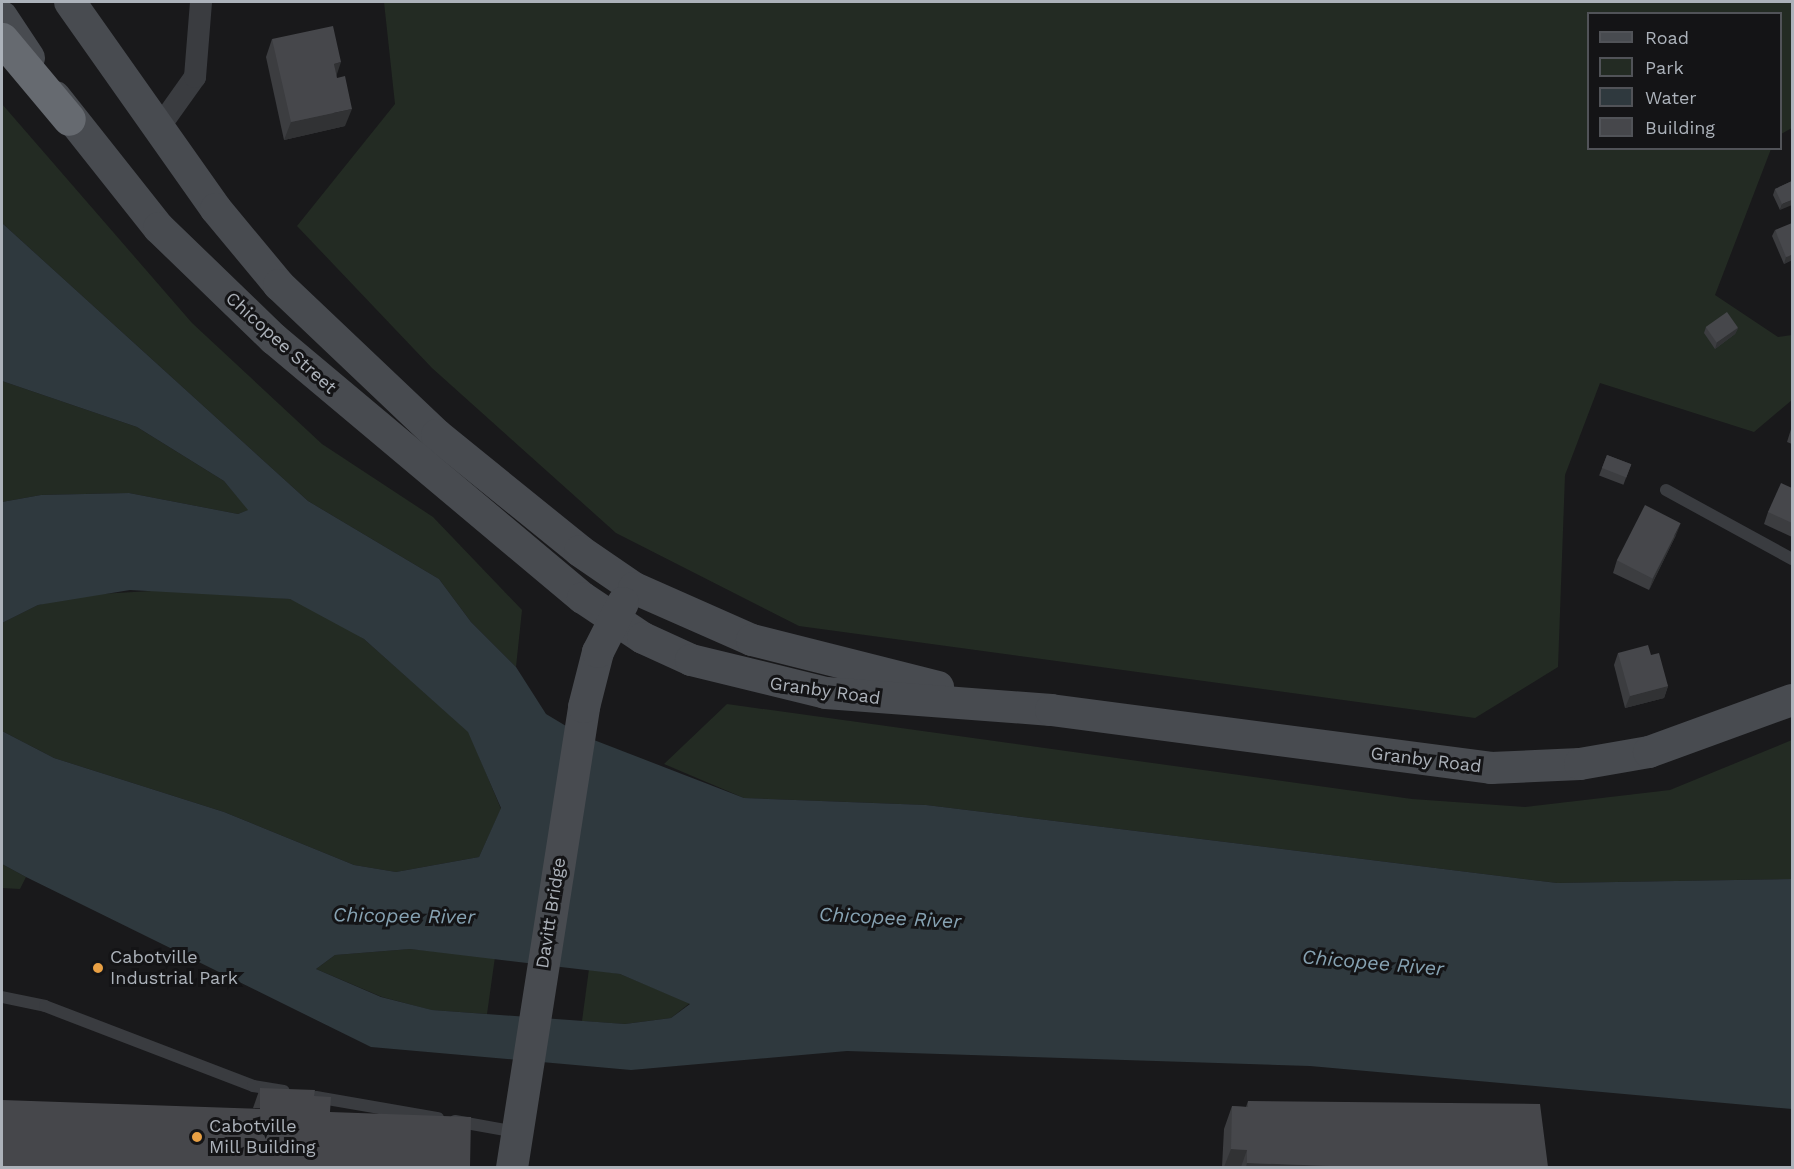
<!DOCTYPE html>
<html>
<head>
<meta charset="utf-8">
<style>
  body { margin:0 }
  #map { position:relative; width:1794px; height:1169px; overflow:hidden; background:#19191b; font-family:"Work Sans",sans-serif }
  div>[style] { position:absolute }
  [style*='--x'] { left:calc(var(--x)*1px); top:calc(var(--y)*1px); width:calc(var(--w)*1px); rotate:calc(var(--a)*1deg) }
  .green>* { inset:0; background:#232b23 }
  .water>* { inset:0; background:#2f393e }
  .service>* { height:12px; margin:-6px; padding:0 6px; transform-origin:6px; border-radius:6px; background:#3a3c40 }
  .minor>* { height:22px; margin:-11px; padding:0 11px; transform-origin:11px; border-radius:11px; background:#3a3c40 }
  .secondary>* { height:32px; margin:-16px; padding:0 16px; transform-origin:16px; border-radius:16px; background:#484b50 }
  .motorway>* { height:33px; margin:-16.5px; padding:0 16.5px; transform-origin:16.5px; border-radius:16.5px; background:#666a70 }
  .wall>* { inset:0; background:#3c3d40; transform-origin:0 0 }
  .shaded-wall>* { inset:0; background:#313234 }
  .building>* { inset:0; background:#46474b; transform-origin:0 0 }
  .dots>* { width:16px; height:16px; translate:-50% -50%; box-sizing:border-box; border:3px solid #141416; border-radius:50% }
  span { translate:-50% -50%; white-space:nowrap; text-align:center; line-height:1.15; -webkit-text-stroke:6px #141416; paint-order:stroke }
  .street-label { font-size:18px; color:#acb2ba }
  .poi-label { font-size:18px; color:#acb2ba }
  .left { translate:0 -50%; text-align:left }
  .water-label { font-size:20px; color:#86a2b2; font-style:italic }
  .frame { position:absolute; inset:0; border:3px solid #acb2ba; pointer-events:none }
  .legend { position:absolute; left:1587px; top:12px; width:195px; height:138px; box-sizing:border-box; background:#141416; border:2px solid #515358; margin:0; padding:8px 10px; list-style:none; font-size:18px; color:#acb2ba }
  .legend li { display:flex; align-items:center; gap:12px; height:30px }
  .legend b { width:30px; border:2px solid #515358 }
</style>
</head>
<body>
<div id="map">
  <div class="green">
    <i style="clip-path:polygon(384px 2px,1792px 2px,1792px 128px,1781px 134px,1780px 14px,1588px 14px,1588px 148px,1771px 149px,1715px 295px,1778px 337px,1792px 335px,1792px 400px,1754px 432px,1600px 383px,1565px 475px,1558px 667px,1475px 718px,799px 626px,616px 533px,432px 368px,297px 226px,395px 104px)"></i>
    <i style="clip-path:polygon(2px 104px,192px 323px,322px 444px,433px 517px,522px 610px,516px 667px,471px 622px,439px 579px,308px 501px,2px 223px)"></i>
    <i style="clip-path:polygon(2px 381px,137px 427px,224px 481px,249px 510px,238px 514px,129px 493px,41px 495px,2px 502px)"></i>
    <i style="clip-path:polygon(186px 589px,290px 599px,326px 614px,364px 639px,469px 732px,501px 809px,479px 857px,396px 872px,354px 865px,224px 812px,54px 758px,2px 731px,2px 623px,38px 605px,82px 595px)"></i>
    <i style="clip-path:polygon(727px 704px,1412px 799px,1525px 807px,1670px 790px,1792px 740px,1792px 879px,1557px 883px,926px 805px,744px 798px,664px 764px)"></i>
    <i style="clip-path:polygon(2px 864px,26px 877px,20px 889px,2px 888px)"></i>
    <i style="clip-path:polygon(410px 949px,495px 957px,487px 1014px,431px 1010px,382px 997px,316px 969px,335px 955px)"></i>
    <i style="clip-path:polygon(589px 969px,620px 974px,690px 1003px,671px 1018px,625px 1024px,582px 1021px)"></i>
  </div>
  <div class="water">
    <i style="clip-path:polygon(evenodd,2px 223px,308px 501px,439px 579px,471px 622px,516px 667px,546px 714px,581px 735px,744px 798px,926px 805px,1557px 883px,1792px 879px,1792px 1109px,1310px 1066px,847px 1051px,631px 1070px,371px 1047px,26px 877px,2px 864px,2px 731px,54px 758px,224px 812px,354px 865px,396px 872px,479px 857px,501px 808px,468px 732px,364px 639px,290px 599px,130px 590px,38px 605px,2px 623px,2px 502px,41px 495px,129px 493px,238px 514px,248px 510px,224px 481px,137px 427px,2px 381px,2px 223px,410px 949px,620px 974px,690px 1004px,671px 1018px,625px 1024px,432px 1010px,381px 997px,316px 969px,335px 955px,410px 949px)"></i>
  </div>
  <div class="service">
    <i style="--x:1666;--y:490;--w:144;--a:28.7"></i>
    <i style="--x:2;--y:997;--w:44;--a:11.8"></i>
    <i style="--x:45;--y:1006;--w:223;--a:21"></i>
    <i style="--x:253;--y:1086;--w:31;--a:9"></i>
    <i style="--x:316;--y:1097;--w:124;--a:9.8"></i>
    <i style="--x:455;--y:1121;--w:63;--a:10.1"></i>
  </div>
  <div class="minor">
    <i style="--x:158;--y:129;--w:64;--a:-54.6"></i>
    <i style="--x:195;--y:77;--w:75;--a:-85.4"></i>
  </div>
  <div class="secondary">
    <i style="--x:70;--y:2;--w:253;--a:54.8"></i>
    <i style="--x:216;--y:209;--w:99;--a:50.3"></i>
    <i style="--x:279;--y:285;--w:218;--a:43.5"></i>
    <i style="--x:437;--y:435;--w:184;--a:39"></i>
    <i style="--x:580;--y:551;--w:65;--a:34.4"></i>
    <i style="--x:634;--y:588;--w:129;--a:23.8"></i>
    <i style="--x:752;--y:640;--w:192;--a:14.2"></i>
    <i style="--x:2;--y:17;--w:49;--a:56.6"></i>
    <i style="--x:55;--y:97;--w:167;--a:51.6"></i>
    <i style="--x:159;--y:228;--w:160;--a:44"></i>
    <i style="--x:274;--y:339;--w:403;--a:40"></i>
    <i style="--x:583;--y:598;--w:72;--a:33.7"></i>
    <i style="--x:643;--y:638;--w:53;--a:24.6"></i>
    <i style="--x:691;--y:660;--w:139;--a:13.7"></i>
    <i style="--x:826;--y:693;--w:226;--a:4.3"></i>
    <i style="--x:1051;--y:710;--w:444;--a:7.5"></i>
    <i style="--x:1491;--y:768;--w:89;--a:-2.6"></i>
    <i style="--x:1580;--y:764;--w:70;--a:-9.9"></i>
    <i style="--x:1649;--y:752;--w:152;--a:-20"></i>
    <i style="--x:512;--y:1168;--w:467;--a:-81.1"></i>
    <i style="--x:584;--y:707;--w:57;--a:-75.7"></i>
    <i style="--x:598;--y:652;--w:55;--a:-63"></i>
  </div>
  <div class="motorway">
    <i style="--x:2;--y:39;--w:104;--a:50.1"></i>
  </div>
  <div class="wall">
    <i style="clip-path:polygon(272px 39px,345px 126px,284px 140px,266px 57px)"></i>
    <i style="clip-path:polygon(1792px 181px,1780px 210px,1773px 195px,1775px 189px)"></i>
    <i style="clip-path:polygon(1775px 230px,1792px 260px,1784px 264px,1772px 236px)"></i>
    <i style="clip-path:polygon(1706px 327px,1738px 328px,1735px 334px,1715px 349px,1704px 333px)"></i>
    <i style="clip-path:polygon(1792px 426px,1792px 444px,1787px 442px)"></i>
    <i style="left:1607px;top:455px;width:26px;height:22px;rotate:21deg"></i>
    <i style="clip-path:polygon(1792px 488px,1792px 537px,1764px 524px,1768px 512px)"></i>
    <i style="clip-path:polygon(1676px 535px,1649px 590px,1613px 573px,1617px 560px)"></i>
    <i style="clip-path:polygon(1618px 653px,1651px 655px,1668px 686px,1664px 698px,1625px 708px,1614px 665px)"></i>
    <i style="clip-path:polygon(260px 1088px,314px 1096px,330px 1112px,253px 1108px)"></i>
    <i style="clip-path:polygon(1248px 1101px,1548px 1167px,1222px 1167px,1224px 1129px,1232px 1106px,1246px 1107px)"></i>
  </div>
  <div class="shaded-wall">
    <i style="clip-path:polygon(341px 62px,335px 80px,334px 64px)"></i>
    <i style="clip-path:polygon(352px 109px,345px 126px,284px 140px,291px 122px)"></i>
    <i style="clip-path:polygon(1792px 200px,1792px 205px,1780px 210px,1782px 204px)"></i>
    <i style="clip-path:polygon(1792px 255px,1792px 260px,1784px 264px,1786px 257px)"></i>
    <i style="clip-path:polygon(1738px 328px,1735px 334px,1715px 349px,1717px 342px)"></i>
    <i style="clip-path:polygon(1681px 523px,1676px 535px,1649px 590px,1653px 578px)"></i>
    <i style="clip-path:polygon(1668px 686px,1664px 698px,1625px 708px,1630px 696px)"></i>
    <i style="clip-path:polygon(1231px 1149px,1247px 1150px,1241px 1167px,1224px 1167px)"></i>
    <i style="clip-path:polygon(1247px 1163px,1356px 1167px,1246px 1167px)"></i>
  </div>
  <div class="building">
    <i style="clip-path:polygon(333px 26px,341px 62px,334px 64px,337px 78px,345px 76px,352px 109px,291px 122px,272px 39px)"></i>
    <i style="clip-path:polygon(1792px 181px,1792px 200px,1782px 204px,1775px 189px)"></i>
    <i style="clip-path:polygon(1792px 223px,1792px 255px,1786px 257px,1775px 230px)"></i>
    <i style="left:1727px;top:312px;width:19px;height:26px;rotate:55deg"></i>
    <i style="left:1607px;top:455px;width:26px;height:14px;rotate:21deg"></i>
    <i style="clip-path:polygon(1781px 483px,1792px 488px,1792px 523px,1768px 512px)"></i>
    <i style="left:1645px;top:505px;width:40px;height:62px;rotate:27deg"></i>
    <i style="clip-path:polygon(1648px 645px,1651px 655px,1659px 653px,1668px 686px,1630px 696px,1618px 653px)"></i>
    <i style="clip-path:polygon(260px 1088px,315px 1090px,314px 1096px,331px 1097px,330px 1112px,471px 1117px,470px 1167px,2px 1167px,2px 1100px,260px 1109px)"></i>
    <i style="clip-path:polygon(1248px 1101px,1540px 1104px,1548px 1167px,1356px 1167px,1247px 1163px,1247px 1150px,1231px 1149px,1232px 1106px,1248px 1107px)"></i>
  </div>
  <div class="dots">
    <i style="left:98px;top:968px;background:#e8a044"></i>
    <i style="left:197px;top:1137px;background:#e8a044"></i>
  </div>
  <div class="street-label">
    <span style="left:281px;top:343px;rotate:42deg">Chicopee Street</span>
    <span style="left:825px;top:691px;rotate:8deg">Granby Road</span>
    <span style="left:1426px;top:760px;rotate:7deg">Granby Road</span>
    <span style="left:551px;top:913px;rotate:-81deg">Davitt Bridge</span>
  </div>
  <div class="poi-label">
    <span class="left" style="left:110px;top:968px">Cabotville<br>Industrial Park</span>
    <span class="left" style="left:209px;top:1137px">Cabotville<br>Mill Building</span>
  </div>
  <div class="water-label">
    <span style="left:404px;top:916px;rotate:1deg">Chicopee River</span>
    <span style="left:890px;top:918px;rotate:3deg">Chicopee River</span>
    <span style="left:1373px;top:963px;rotate:5deg">Chicopee River</span>
  </div>
  <div class="frame"></div>
  <ul class="legend">
  <li><b style="height:8px;background:#484b50"></b>Road</li>
  <li><b style="height:16px;background:#232b23"></b>Park</li>
  <li><b style="height:16px;background:#2f393e"></b>Water</li>
  <li><b style="height:16px;background:#46474b"></b>Building</li>
  </ul>
</div>
</body>
</html>
